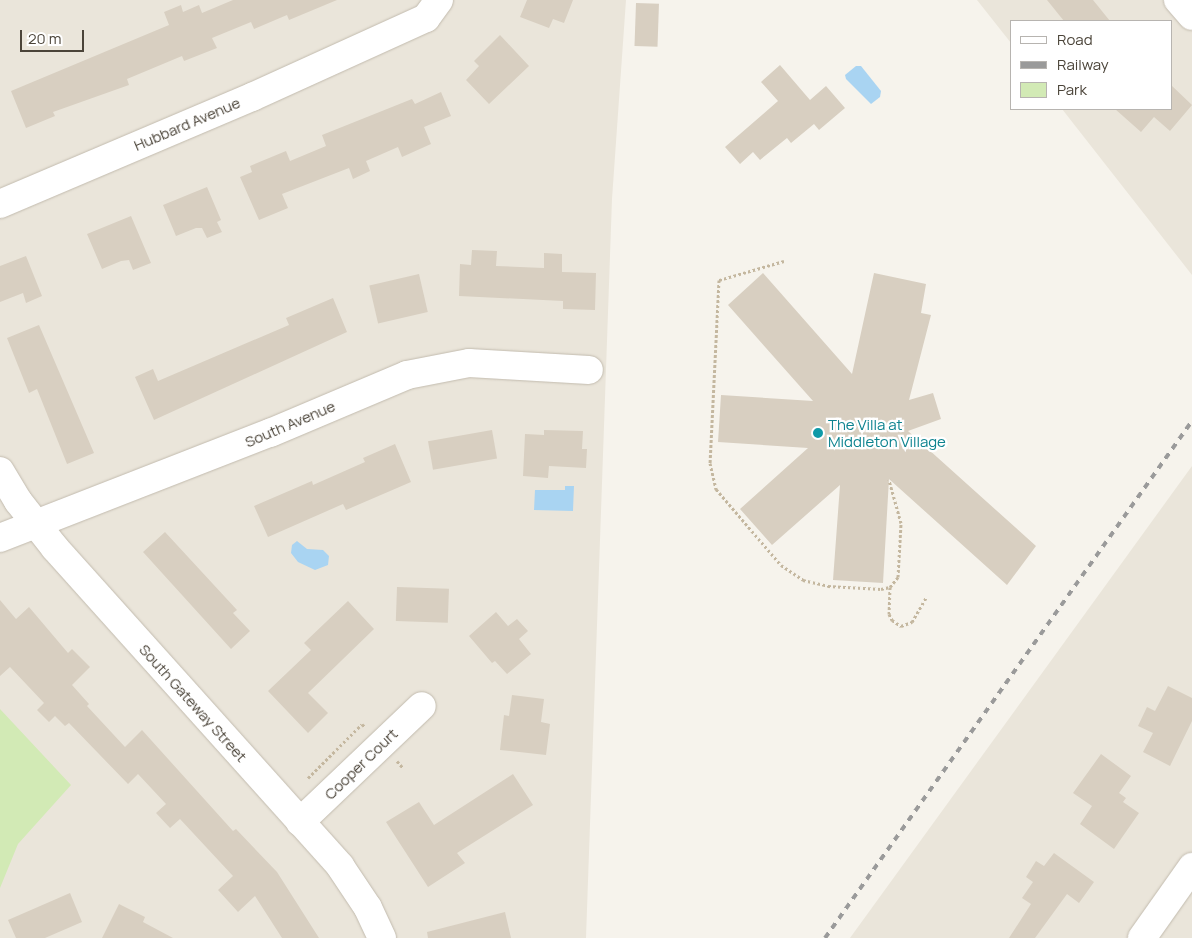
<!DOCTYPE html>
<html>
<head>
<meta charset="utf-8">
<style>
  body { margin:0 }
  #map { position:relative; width:1192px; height:938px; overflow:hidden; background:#f6f3ec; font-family:Manrope,sans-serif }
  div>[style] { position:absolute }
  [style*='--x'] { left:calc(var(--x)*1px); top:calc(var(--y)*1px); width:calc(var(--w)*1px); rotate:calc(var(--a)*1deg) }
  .residential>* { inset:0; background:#eae5da }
  .green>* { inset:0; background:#d2eab5 }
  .water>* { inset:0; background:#a9d4f2 }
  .building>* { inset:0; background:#d8cfc1; transform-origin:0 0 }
  .path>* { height:3px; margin-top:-1.5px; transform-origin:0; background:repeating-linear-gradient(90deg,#c4b79f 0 2.5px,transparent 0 5px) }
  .roads { filter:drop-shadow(0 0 1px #c2bbae) drop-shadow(0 0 1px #c2bbae) }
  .minor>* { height:28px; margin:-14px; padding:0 14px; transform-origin:14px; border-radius:14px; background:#fff }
  .rail>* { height:4px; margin-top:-2px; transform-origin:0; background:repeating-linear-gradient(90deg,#9a9a9a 0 6px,transparent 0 12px) }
  .dots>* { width:14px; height:14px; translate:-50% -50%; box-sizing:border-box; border:2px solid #fff; border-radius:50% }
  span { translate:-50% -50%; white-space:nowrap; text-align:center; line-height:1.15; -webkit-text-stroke:4.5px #fff; paint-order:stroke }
  .street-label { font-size:15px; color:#4b4439 }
  .culture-label { font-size:15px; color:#0d838f }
  .left { translate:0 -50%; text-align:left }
  .legend { position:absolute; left:1010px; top:20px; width:162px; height:90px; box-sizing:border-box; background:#fff; border:1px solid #b7b4b0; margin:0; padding:6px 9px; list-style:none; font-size:15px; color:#4b4439 }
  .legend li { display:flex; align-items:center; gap:10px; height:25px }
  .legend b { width:25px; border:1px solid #b7b4b0 }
  .scale { position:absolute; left:20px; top:30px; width:64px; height:22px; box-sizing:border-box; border:2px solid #4b4439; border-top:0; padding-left:6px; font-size:15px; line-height:18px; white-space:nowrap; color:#4b4439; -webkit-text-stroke:4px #fff; paint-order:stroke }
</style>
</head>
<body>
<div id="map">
  <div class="residential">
    <i style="clip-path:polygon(0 0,626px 0,612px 199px,586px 938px,0 938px)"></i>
    <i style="clip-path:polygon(977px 0,1192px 0,1192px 275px,1062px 109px,1171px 109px,1171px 21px,1011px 21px,1011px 43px)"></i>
    <i style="clip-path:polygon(1192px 466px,1192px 938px,850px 938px,1129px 553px)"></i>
  </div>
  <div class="green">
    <i style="clip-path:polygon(0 709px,71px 785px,18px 844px,0 888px)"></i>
  </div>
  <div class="water">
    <i style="clip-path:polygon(856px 66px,861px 66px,881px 91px,880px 97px,871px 104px,846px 79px,845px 75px)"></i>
    <i style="clip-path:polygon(565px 486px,574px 486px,573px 511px,534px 510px,535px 490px,565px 490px)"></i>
    <i style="clip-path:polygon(297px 541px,307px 549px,323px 550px,329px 556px,328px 565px,315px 570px,298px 562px,291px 553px,292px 545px)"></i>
  </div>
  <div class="building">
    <i style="clip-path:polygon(233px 0,337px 0,289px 20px,287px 15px,254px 29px,251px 22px,212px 38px,217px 48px,184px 61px,182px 56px,127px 79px,129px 85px,53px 112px,55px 116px,26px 128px,11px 91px,169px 25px,164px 12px,181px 5px,183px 12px,199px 5px,202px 13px)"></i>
    <i style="clip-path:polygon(527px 0,573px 0,564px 23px,553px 19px,549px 28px,520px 17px)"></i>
    <i style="clip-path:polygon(1047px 0,1093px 0,1110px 21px,1064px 21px)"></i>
    <i style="left:636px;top:3px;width:23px;height:43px;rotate:2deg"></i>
    <i style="clip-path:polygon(500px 35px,529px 66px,489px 104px,466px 80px,479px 66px,474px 61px)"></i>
    <i style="clip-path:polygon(780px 65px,810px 100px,826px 86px,845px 108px,819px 130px,814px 124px,791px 143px,787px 138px,760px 160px,753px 152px,740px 164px,725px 147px,778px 101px,761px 82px)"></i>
    <i style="clip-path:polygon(1171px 85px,1192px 105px,1170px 131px,1154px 117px,1141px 132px,1115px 109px,1171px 109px)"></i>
    <i style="clip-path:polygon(441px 92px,451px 116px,424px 127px,431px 144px,402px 157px,398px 147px,366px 161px,370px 171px,353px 179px,349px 168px,282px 194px,288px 208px,259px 220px,240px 177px,252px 172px,250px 166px,286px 151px,290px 161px,326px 146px,322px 135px,412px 99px,415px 104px)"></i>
    <i style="clip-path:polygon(207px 187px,221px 220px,217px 222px,222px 232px,207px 238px,202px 228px,196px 228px,176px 236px,163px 205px)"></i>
    <i style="clip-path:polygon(131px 216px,151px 263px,133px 270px,129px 260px,121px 261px,102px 269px,87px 234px)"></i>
    <i style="clip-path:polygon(472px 250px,497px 251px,496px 266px,544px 268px,544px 253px,562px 254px,562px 272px,596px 273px,595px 310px,563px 309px,563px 301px,459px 296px,460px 264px,471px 265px)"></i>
    <i style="clip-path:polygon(26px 256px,42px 296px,26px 303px,23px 293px,0 302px,0 266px)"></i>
    <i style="clip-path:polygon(763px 273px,852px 374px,874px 273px,926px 284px,921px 313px,931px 315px,909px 400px,933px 393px,941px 419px,908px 431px,1036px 546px,1007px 585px,889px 479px,883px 583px,833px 580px,840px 485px,772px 545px,740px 509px,808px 448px,718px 442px,721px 395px,813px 401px,728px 305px)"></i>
    <i style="left:419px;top:274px;width:39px;height:51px;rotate:77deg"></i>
    <i style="clip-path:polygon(333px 298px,347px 332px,154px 420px,135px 377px,153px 369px,158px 381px,289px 325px,286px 318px)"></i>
    <i style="clip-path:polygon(39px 325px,94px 453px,67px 464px,37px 389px,29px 393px,7px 338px)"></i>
    <i style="left:492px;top:430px;width:29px;height:65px;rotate:80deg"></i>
    <i style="clip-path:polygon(544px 430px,583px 431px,582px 449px,587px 449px,586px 468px,549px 466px,548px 478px,523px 476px,525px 434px,544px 435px)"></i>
    <i style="clip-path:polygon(395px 444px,411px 482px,346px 510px,343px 504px,268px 537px,254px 506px,312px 481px,313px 485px,365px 462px,363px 458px)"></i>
    <i style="clip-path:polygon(165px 532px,237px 610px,233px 613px,250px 631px,231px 649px,143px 552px)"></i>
    <i style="left:397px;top:587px;width:52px;height:34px;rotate:2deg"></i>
    <i style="clip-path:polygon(0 600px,16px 619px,29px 607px,68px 653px,72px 649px,90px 667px,72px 685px,89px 704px,87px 706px,125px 747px,142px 730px,233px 831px,236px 829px,277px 872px,319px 938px,282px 938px,255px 896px,238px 912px,218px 890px,233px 876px,180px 819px,170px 828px,156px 813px,166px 804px,138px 774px,128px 784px,69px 723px,65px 726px,55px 716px,49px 722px,37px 710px,44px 703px,10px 667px,0 676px)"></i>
    <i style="clip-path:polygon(348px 601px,374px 629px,308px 693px,328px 713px,308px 733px,268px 691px,311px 650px,304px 643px)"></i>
    <i style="clip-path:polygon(496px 612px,508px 626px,517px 619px,528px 631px,519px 639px,531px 654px,507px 674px,495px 661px,492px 663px,469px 636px)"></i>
    <i style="clip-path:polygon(1168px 686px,1192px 698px,1192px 721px,1170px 766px,1143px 752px,1153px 733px,1138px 726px,1147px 707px,1155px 711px)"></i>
    <i style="clip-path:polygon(512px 695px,544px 699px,541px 722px,550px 724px,546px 755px,500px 750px,504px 715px,509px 716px)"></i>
    <i style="clip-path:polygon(1101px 754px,1131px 776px,1119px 793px,1126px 798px,1123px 802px,1139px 813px,1114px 849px,1080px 824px,1092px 806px,1073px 793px)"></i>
    <i style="clip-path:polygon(513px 774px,533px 805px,457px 853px,465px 863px,428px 887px,386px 822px,419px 802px,434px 825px)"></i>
    <i style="clip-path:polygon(1054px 853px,1094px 882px,1079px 903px,1067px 894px,1035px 938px,1009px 938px,1031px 904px,1022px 898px,1033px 882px,1026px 877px,1036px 861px,1044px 866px)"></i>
    <i style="clip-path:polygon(70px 893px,82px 922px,45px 938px,16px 938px,8px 920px)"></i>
    <i style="clip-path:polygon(119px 904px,145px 917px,143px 922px,173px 938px,102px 938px)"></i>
    <i style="clip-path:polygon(505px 912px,511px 938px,428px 938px,427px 932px)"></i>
  </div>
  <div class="path">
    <i style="--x:784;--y:261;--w:68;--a:163.7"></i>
    <i style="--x:719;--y:280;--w:183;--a:92.8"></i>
    <i style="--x:710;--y:463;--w:27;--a:77"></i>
    <i style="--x:716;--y:489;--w:100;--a:49.5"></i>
    <i style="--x:781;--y:565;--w:27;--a:34"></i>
    <i style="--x:803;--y:580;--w:26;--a:13"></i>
    <i style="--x:828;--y:586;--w:53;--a:3.2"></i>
    <i style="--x:881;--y:589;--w:9;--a:-13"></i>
    <i style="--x:890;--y:587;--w:13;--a:-51"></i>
    <i style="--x:898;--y:577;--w:54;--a:-86.8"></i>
    <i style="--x:901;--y:523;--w:45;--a:-105.6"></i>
    <i style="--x:890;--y:587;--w:27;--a:92"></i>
    <i style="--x:889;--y:614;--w:7;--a:63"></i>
    <i style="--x:892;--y:620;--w:11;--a:34"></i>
    <i style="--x:901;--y:626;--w:12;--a:-20"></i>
    <i style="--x:912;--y:622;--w:28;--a:-60"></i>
    <i style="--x:397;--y:761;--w:9;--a:49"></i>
    <i style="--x:308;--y:778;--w:76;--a:-45"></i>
    <i style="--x:362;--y:724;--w:4;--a:45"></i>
  </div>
  <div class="roads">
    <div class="minor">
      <i style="--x:1178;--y:0;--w:21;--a:49"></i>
      <i style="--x:0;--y:204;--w:274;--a:-23"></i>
      <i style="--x:252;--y:97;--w:191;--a:-24.4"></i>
      <i style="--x:426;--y:18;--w:22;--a:-54"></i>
      <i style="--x:0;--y:471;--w:35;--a:59"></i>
      <i style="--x:18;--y:501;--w:60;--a:51.8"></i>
      <i style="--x:55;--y:548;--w:427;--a:48.1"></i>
      <i style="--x:340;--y:866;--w:50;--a:56.3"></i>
      <i style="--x:368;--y:908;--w:33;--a:65"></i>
      <i style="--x:0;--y:538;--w:290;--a:-21.3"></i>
      <i style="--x:270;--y:433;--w:149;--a:-22.9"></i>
      <i style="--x:407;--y:375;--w:63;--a:-11"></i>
      <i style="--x:469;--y:363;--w:120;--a:3.3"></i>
      <i style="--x:300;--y:822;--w:168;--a:-43.6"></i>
      <i style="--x:1142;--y:938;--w:87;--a:-54.8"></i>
    </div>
  </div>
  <div class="rail">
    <i style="--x:825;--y:938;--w:634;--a:-54.63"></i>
  </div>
  <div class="dots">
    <i style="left:818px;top:433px;background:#0f9aa8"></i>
  </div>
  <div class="street-label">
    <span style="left:187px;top:124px;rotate:-23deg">Hubbard Avenue</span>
    <span style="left:290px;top:424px;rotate:-23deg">South Avenue</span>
    <span style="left:193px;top:703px;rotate:48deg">South Gateway Street</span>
    <span style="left:361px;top:764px;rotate:-44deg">Cooper Court</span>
  </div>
  <div class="culture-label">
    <span class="left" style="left:828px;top:433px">The Villa at<br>Middleton Village</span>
  </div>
  <ul class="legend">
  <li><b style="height:6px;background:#fff"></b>Road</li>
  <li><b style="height:6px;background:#9a9a9a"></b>Railway</li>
  <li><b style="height:14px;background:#d2eab5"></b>Park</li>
  </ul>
  <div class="scale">20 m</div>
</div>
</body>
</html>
